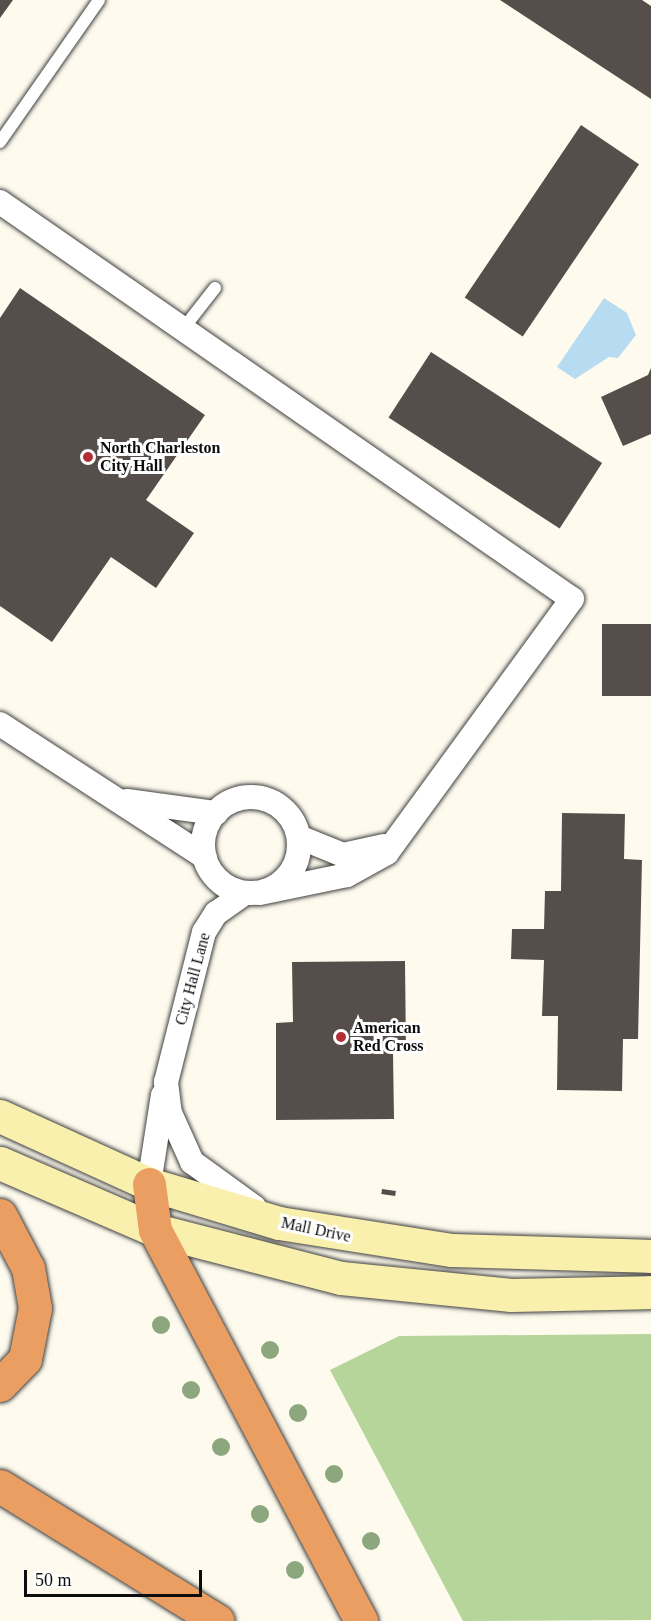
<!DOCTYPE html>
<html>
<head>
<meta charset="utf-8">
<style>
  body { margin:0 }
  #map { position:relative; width:651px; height:1621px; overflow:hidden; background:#fefbee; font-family:Georgia,serif }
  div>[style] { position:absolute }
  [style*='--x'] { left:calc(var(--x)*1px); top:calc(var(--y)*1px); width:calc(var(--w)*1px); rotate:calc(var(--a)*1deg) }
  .forest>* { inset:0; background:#b5d59b }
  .water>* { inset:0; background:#b7dcf1 }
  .building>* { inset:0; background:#554e4a; transform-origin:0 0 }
  .roads { filter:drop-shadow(0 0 2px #404040) drop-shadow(0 0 2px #404040) }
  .lane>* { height:12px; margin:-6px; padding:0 6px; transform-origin:6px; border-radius:6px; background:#fff }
  .street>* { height:24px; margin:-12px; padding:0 12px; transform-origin:12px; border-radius:12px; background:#fff }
  .street>.ring { margin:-12px; padding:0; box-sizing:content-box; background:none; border:24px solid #fff; border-radius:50% }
  .secondary>* { height:33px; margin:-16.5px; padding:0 16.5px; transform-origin:16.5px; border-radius:16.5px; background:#f9f0ae }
  .highway>* { height:33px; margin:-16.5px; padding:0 16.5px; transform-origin:16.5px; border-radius:16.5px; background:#ea9e61 }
  .trees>* { width:18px; height:18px; margin:-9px; border-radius:50%; background:#8ca67e }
  .dots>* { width:16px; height:16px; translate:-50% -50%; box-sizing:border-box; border:3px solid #fff; border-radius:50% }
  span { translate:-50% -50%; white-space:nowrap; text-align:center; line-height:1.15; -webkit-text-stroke:6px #fff; paint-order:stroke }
  .poi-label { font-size:16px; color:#0d0d0d; font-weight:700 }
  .left { translate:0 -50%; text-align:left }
  .street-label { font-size:16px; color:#0d0d0d }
  .scale { position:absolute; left:24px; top:1570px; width:178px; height:27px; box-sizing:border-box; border:3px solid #0d0d0d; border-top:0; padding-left:8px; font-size:18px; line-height:21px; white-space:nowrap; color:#0d0d0d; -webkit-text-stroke:4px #fff; paint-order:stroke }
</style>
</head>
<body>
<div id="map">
  <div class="forest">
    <i style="clip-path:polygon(651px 1334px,651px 1620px,463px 1621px,330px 1370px,399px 1336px)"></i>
  </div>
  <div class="water">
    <i style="clip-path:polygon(604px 298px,627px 313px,636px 335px,618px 358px,609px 357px,575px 379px,557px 367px)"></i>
  </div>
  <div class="building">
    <i style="clip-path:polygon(0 0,13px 0,0 18px)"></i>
    <i style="clip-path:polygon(500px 0,642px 0,651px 6px,651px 99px)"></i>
    <i style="left:581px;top:125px;width:70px;height:208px;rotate:34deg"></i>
    <i style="clip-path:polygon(20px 288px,205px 415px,146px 500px,194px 533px,156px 588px,111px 557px,52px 642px,0 606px,0 318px)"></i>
    <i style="left:431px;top:352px;width:204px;height:78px;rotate:33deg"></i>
    <i style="clip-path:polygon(651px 368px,651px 434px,623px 446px,601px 397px,648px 375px)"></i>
    <i style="left:602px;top:624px;width:49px;height:72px"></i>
    <i style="clip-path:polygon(562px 813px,625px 814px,624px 859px,642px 860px,638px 1039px,623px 1039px,622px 1091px,557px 1090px,558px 1016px,542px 1016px,544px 960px,511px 959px,512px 929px,544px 929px,545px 891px,561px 891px)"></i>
    <i style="clip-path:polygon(405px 961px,406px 1052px,393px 1052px,394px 1119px,276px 1120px,276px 1023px,293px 1022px,292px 962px)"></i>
    <i style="left:382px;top:1189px;width:14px;height:5px;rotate:8deg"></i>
  </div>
  <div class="roads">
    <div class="lane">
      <i style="--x:0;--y:142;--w:173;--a:-55.1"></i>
      <i style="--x:183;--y:329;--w:52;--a:-52"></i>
    </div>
    <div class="street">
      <i style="--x:0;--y:202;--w:696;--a:34.76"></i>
      <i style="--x:572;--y:599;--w:314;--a:126.1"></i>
      <i style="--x:387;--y:853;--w:46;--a:151.2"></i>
      <i style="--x:347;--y:875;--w:89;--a:168.3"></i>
      <i style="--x:0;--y:724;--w:244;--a:33"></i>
      <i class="ring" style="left:203px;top:797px;width:72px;height:72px"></i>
      <i style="--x:127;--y:801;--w:90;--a:7.7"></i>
      <i style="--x:299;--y:837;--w:48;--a:22.2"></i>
      <i style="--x:343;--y:855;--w:42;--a:-12.4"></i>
      <i style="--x:245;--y:893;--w:35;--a:145"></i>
      <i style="--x:216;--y:913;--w:22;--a:122"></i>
      <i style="--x:204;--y:932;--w:155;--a:104.2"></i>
      <i style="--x:166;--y:1082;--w:31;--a:83"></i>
      <i style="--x:170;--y:1113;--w:54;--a:65.8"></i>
      <i style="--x:192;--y:1162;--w:77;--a:36"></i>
      <i style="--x:149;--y:1184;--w:90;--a:-81.1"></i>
    </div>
    <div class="secondary">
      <i style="--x:0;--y:1116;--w:164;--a:24.5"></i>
      <i style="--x:149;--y:1184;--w:136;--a:16.7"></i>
      <i style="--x:279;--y:1223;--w:175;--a:8.9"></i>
      <i style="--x:452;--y:1250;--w:199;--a:1.7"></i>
      <i style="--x:0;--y:1163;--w:169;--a:23.4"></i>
      <i style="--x:155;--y:1230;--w:192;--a:14.5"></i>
      <i style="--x:341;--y:1278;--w:171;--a:5.7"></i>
      <i style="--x:511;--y:1295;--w:140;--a:-1.2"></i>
    </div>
    <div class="highway">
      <i style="--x:149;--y:1184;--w:46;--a:82.6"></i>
      <i style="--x:155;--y:1230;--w:442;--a:62.2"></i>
      <i style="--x:0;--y:1215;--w:60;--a:62.2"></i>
      <i style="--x:28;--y:1268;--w:41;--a:80.1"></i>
      <i style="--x:35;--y:1308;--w:52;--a:101.1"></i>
      <i style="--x:25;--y:1359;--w:36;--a:134"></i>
      <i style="--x:0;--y:1486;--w:256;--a:31.8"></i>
    </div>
  </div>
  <div class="trees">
    <i style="left:161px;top:1325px"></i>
    <i style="left:270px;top:1350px"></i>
    <i style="left:191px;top:1390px"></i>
    <i style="left:298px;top:1413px"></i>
    <i style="left:221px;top:1447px"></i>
    <i style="left:334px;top:1474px"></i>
    <i style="left:260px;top:1514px"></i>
    <i style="left:371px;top:1541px"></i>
    <i style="left:295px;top:1570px"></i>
  </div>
  <div class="dots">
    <i style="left:88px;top:457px;background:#b32f36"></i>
    <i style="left:341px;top:1037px;background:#b32f36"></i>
  </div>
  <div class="poi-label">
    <span class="left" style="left:100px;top:457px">North Charleston<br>City Hall</span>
    <span class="left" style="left:353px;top:1037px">American<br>Red Cross</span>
  </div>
  <div class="street-label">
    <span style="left:193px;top:979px;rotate:-75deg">City Hall Lane</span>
    <span style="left:316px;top:1230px;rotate:12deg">Mall Drive</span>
  </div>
  <div class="scale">50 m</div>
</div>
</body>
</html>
